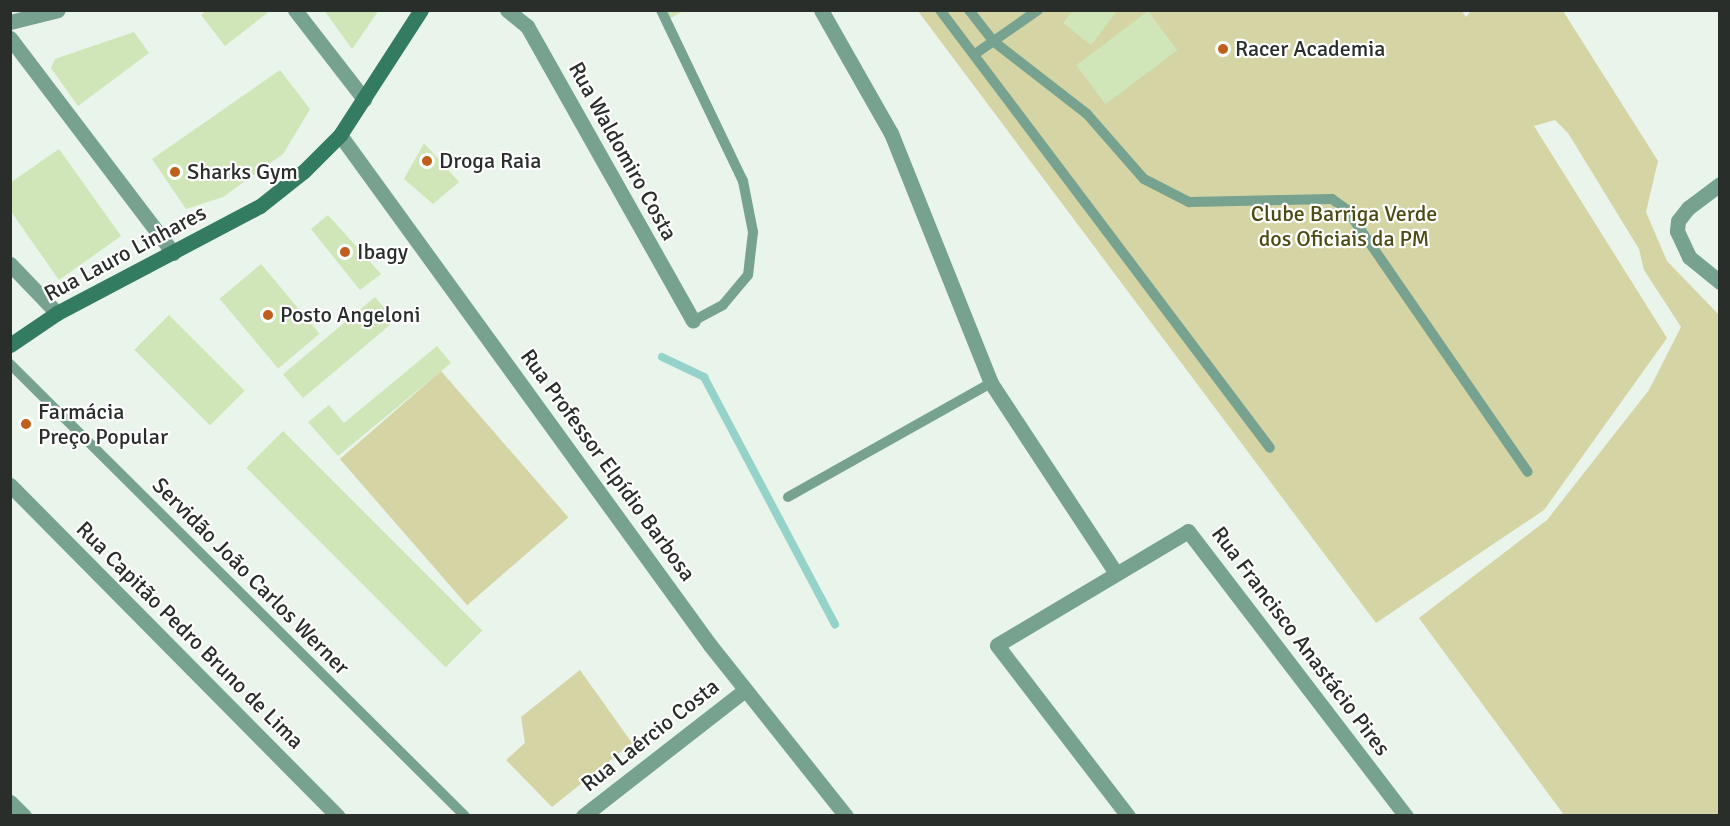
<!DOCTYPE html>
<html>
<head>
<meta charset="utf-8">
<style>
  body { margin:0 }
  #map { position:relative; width:1730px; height:826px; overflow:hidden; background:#e9f4ea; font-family:Signika,sans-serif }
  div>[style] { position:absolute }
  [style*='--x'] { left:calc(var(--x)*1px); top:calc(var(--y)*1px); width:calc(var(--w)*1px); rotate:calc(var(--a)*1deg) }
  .green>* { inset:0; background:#d4d4a5; transform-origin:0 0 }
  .stream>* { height:8px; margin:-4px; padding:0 4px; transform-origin:4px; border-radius:4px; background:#94d2ca }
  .building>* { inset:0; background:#d0e5b8; transform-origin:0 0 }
  .lane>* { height:10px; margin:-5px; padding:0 5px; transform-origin:5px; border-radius:5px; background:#76a28f }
  .street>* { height:15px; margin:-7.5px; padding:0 7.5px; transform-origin:7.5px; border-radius:7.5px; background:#76a28f }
  .secondary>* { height:15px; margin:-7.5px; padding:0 7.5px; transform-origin:7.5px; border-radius:7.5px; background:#337b61 }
  .dots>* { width:16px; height:16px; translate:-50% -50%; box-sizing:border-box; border:3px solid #fff; border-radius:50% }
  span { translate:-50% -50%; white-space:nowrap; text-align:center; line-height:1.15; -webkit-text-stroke:4.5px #fff; paint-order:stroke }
  .poi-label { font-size:22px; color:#2a2e2b }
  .left { translate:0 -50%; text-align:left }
  .street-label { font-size:22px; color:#2a2e2b }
  .park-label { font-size:22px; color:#4c4b13 }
  .frame { position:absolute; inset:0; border:12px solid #2a2e2b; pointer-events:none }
</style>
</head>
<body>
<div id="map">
  <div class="green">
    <i style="clip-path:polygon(1461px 10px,1466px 17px,1471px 11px,1563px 11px,1658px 161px,1646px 212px,1667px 261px,1719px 315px,1719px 815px,1564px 815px,1419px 618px,1547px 520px,1649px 390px,1681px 327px,1644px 270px,1639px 249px,1568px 133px,1555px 120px,1534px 126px,1667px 338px,1544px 510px,1376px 623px,918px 11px)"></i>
    <i style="left:441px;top:371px;width:194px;height:134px;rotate:49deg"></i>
    <i style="clip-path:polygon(580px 670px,632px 743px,552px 807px,506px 760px,525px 743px,521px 717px)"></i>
  </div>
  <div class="stream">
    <i style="--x:662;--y:357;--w:47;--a:25.5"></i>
    <i style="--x:704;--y:377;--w:280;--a:62.1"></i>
  </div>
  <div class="building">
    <i style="clip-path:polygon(207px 10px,271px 10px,225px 46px,201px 15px)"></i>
    <i style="clip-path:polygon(324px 10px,379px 10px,352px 49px)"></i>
    <i style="clip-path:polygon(665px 10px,685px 10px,669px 19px)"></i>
    <i style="clip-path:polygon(1073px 10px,1118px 10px,1091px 45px,1063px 23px)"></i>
    <i style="left:1148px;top:11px;width:49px;height:90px;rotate:53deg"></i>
    <i style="clip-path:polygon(134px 32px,149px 53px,78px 106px,51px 68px,55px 59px)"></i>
    <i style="clip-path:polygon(280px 70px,310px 109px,283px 154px,223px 197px,186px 209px,152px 159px)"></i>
    <i style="clip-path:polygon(424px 143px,459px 182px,433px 204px,404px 179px)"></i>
    <i style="clip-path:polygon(59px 149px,121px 236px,59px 280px,10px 210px,10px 183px)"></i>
    <i style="clip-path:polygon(328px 215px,381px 274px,360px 290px,311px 229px)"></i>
    <i style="left:261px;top:264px;width:91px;height:54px;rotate:50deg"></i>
    <i style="left:375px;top:297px;width:31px;height:120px;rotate:50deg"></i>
    <i style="left:169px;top:315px;width:107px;height:49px;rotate:45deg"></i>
    <i style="clip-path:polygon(437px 346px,451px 363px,338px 456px,308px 422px,329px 405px,344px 423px)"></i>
    <i style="left:283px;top:431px;width:282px;height:52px;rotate:45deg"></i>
  </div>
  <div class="lane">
    <i style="--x:661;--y:10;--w:190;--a:64.4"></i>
    <i style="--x:743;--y:181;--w:52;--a:78.9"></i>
    <i style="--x:753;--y:232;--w:43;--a:96.6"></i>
    <i style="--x:748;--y:275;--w:39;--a:130"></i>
    <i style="--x:723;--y:305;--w:34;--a:152"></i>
    <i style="--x:940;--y:10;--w:548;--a:53"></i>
    <i style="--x:969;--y:10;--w:39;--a:52"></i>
    <i style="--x:993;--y:41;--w:119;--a:37.8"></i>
    <i style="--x:1087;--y:114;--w:86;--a:48.8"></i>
    <i style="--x:1144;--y:179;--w:51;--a:27.1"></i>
    <i style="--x:1189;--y:202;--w:143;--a:-1.2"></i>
    <i style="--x:1332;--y:199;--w:19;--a:36"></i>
    <i style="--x:1347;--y:210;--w:318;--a:55.4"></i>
    <i style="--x:975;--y:54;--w:77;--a:-34.9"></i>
    <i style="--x:10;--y:364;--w:641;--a:44.81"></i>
    <i style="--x:788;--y:497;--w:233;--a:-29.3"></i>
  </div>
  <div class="street">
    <i style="--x:295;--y:10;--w:113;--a:52.2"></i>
    <i style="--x:507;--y:10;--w:26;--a:39"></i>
    <i style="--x:527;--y:26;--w:338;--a:60.6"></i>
    <i style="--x:821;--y:10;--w:142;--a:60.4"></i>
    <i style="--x:891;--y:133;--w:269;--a:68.2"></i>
    <i style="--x:991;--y:383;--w:227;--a:56.7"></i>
    <i style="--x:10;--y:22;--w:49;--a:-14"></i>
    <i style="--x:10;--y:38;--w:270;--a:52.8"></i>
    <i style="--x:340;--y:135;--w:630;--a:54.04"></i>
    <i style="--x:710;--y:645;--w:218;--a:51.5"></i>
    <i style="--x:1720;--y:184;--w:40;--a:143"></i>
    <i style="--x:1688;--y:208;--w:16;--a:128"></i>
    <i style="--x:1678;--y:221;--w:10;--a:96"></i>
    <i style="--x:1677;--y:231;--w:29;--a:65"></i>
    <i style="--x:1689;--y:257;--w:40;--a:39"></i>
    <i style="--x:10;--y:264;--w:68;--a:46.2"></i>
    <i style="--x:10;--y:485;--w:466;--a:45.3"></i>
    <i style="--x:10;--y:802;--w:20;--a:45"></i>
    <i style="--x:583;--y:816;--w:205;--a:-37.9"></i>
    <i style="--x:1128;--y:816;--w:215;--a:-127.5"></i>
    <i style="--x:997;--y:645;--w:222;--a:-30.8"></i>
    <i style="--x:1188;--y:531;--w:359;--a:52.6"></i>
  </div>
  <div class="secondary">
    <i style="--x:10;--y:345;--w:57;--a:-34.2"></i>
    <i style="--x:57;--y:313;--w:229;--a:-27.8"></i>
    <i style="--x:260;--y:206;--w:56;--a:-38.5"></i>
    <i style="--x:304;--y:171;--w:51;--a:-45"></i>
    <i style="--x:340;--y:135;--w:149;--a:-57.1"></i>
  </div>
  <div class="dots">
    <i style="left:1223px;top:49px;background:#bf5f1b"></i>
    <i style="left:427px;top:161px;background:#bf5f1b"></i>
    <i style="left:175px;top:172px;background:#bf5f1b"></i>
    <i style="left:345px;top:252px;background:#bf5f1b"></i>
    <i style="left:268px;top:315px;background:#bf5f1b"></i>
    <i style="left:26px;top:424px;background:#bf5f1b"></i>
  </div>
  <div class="poi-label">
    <span class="left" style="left:1235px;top:49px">Racer Academia</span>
    <span class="left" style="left:439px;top:161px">Droga Raia</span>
    <span class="left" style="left:187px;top:172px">Sharks Gym</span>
    <span class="left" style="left:357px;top:252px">Ibagy</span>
    <span class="left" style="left:280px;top:315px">Posto Angeloni</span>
    <span class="left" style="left:38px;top:424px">Farmácia<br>Preço Popular</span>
  </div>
  <div class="street-label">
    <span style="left:623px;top:151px;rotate:61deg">Rua Waldomiro Costa</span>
    <span style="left:125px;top:253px;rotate:-28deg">Rua Lauro Linhares</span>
    <span style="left:608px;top:465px;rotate:54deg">Rua Professor Elpídio Barbosa</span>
    <span style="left:251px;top:576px;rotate:45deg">Servidão João Carlos Werner</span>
    <span style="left:190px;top:635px;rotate:45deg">Rua Capitão Pedro Bruno de Lima</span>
    <span style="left:1301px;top:641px;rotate:53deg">Rua Francisco Anastácio Pires</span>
    <span style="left:650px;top:735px;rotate:-38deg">Rua Laércio Costa</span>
  </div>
  <div class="park-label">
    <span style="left:1344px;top:226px">Clube Barriga Verde<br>dos Oficiais da PM</span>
  </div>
  <div class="frame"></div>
</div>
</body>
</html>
